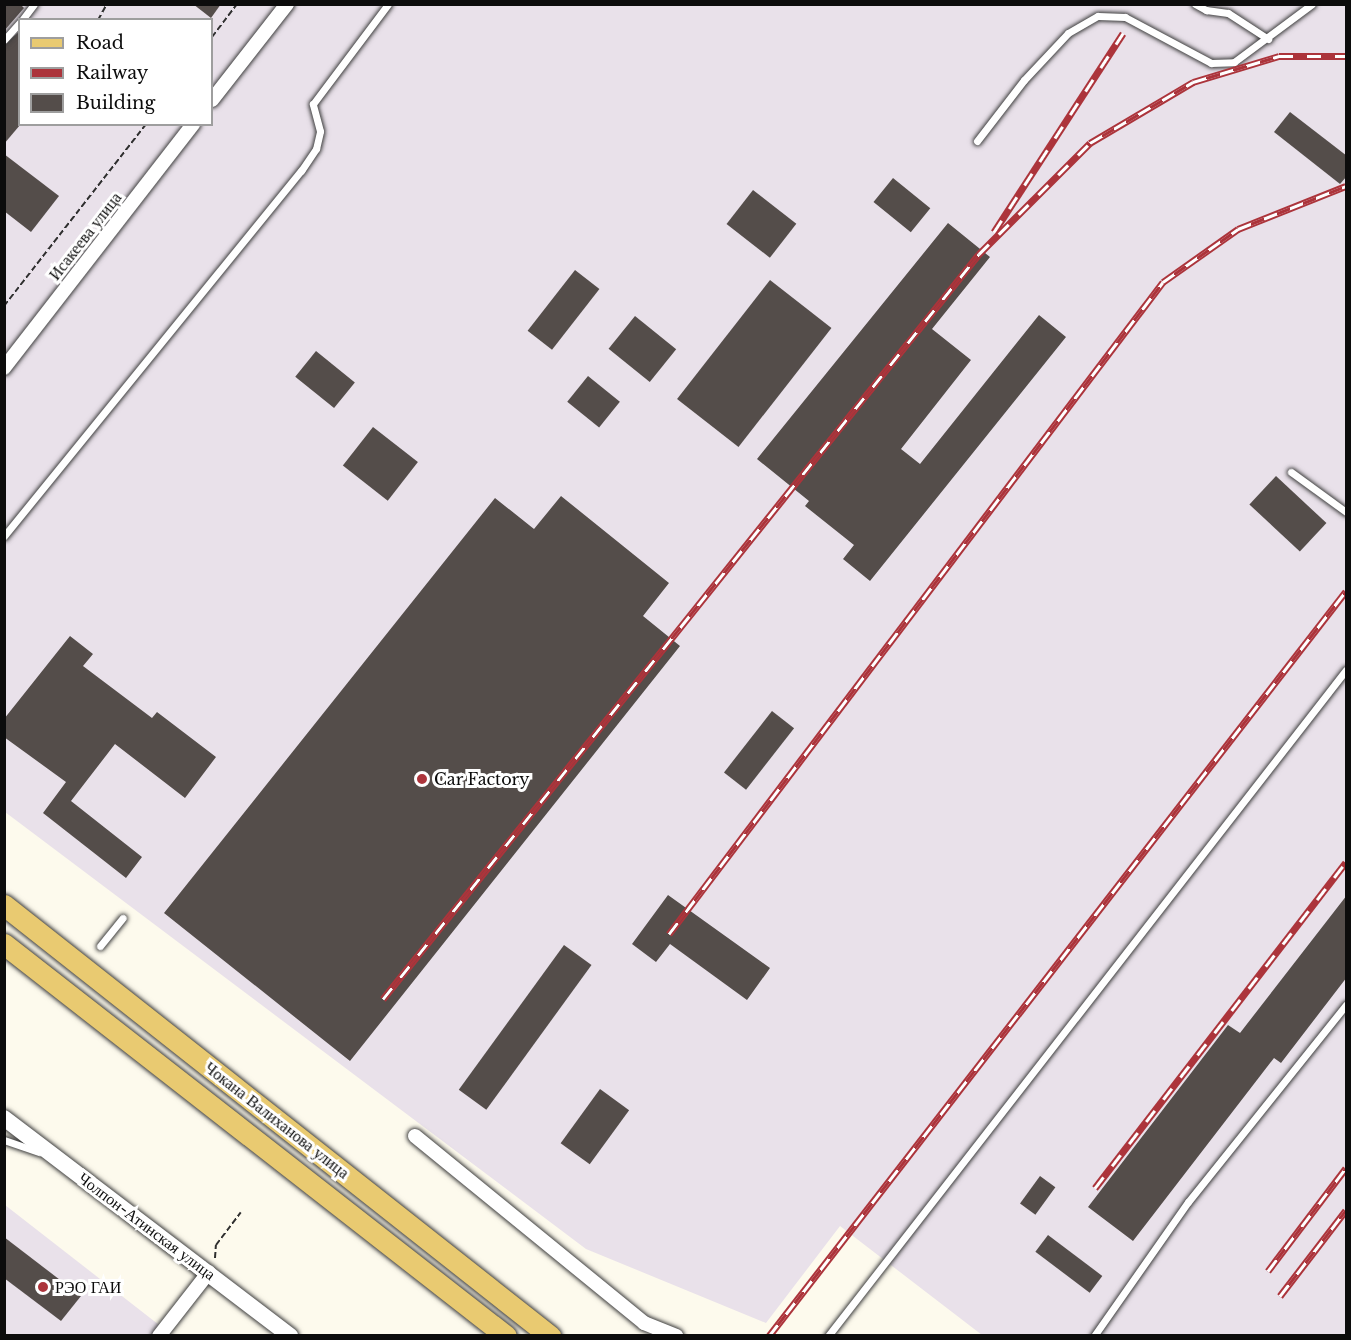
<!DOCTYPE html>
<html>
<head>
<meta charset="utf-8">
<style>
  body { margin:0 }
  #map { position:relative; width:1351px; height:1340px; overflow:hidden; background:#fdfaed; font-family:"Libre Baskerville",serif }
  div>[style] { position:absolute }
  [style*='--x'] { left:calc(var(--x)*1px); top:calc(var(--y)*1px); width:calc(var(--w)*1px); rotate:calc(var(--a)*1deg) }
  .industrial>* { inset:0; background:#e9e1ea }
  .building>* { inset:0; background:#544d4a; transform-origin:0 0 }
  .path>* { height:2px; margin-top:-1px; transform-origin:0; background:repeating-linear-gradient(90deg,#2e2e2e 0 6px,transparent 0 9px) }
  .roads { filter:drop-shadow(0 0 2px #3f3f3f) drop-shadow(0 0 2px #3f3f3f) }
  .service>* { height:7px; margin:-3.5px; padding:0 3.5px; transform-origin:3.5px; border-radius:3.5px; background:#fff }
  .minor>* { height:14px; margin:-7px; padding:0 7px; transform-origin:7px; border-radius:7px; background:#fff }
  .tertiary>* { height:16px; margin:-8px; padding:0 8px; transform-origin:8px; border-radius:8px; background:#fff }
  .primary>* { height:21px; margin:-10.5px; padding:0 10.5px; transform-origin:10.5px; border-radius:10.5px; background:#e9ca71 }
  .rail>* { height:7px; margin-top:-3.5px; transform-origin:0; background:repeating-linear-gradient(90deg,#fff 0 14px,#ac343b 0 28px); box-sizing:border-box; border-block:2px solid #ac343b }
  .dots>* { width:16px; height:16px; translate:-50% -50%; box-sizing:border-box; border:3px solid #fff; border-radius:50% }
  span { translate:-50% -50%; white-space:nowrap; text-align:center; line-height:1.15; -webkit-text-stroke:6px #fff; paint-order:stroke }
  .street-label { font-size:16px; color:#0c0c0c }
  .poi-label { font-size:16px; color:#0c0c0c }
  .left { translate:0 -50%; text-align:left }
  .frame { position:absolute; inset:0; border:6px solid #0c0c0c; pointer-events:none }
  .legend { position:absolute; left:18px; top:18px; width:195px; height:108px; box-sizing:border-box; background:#fff; border:2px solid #9e9e9e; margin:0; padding:8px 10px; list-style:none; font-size:18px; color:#0c0c0c }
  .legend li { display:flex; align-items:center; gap:12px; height:30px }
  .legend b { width:30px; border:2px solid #9e9e9e }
</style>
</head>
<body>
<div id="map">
  <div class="industrial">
    <i style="clip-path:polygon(evenodd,4px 5px,1346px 5px,1346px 1335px,982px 1335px,840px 1226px,766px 1323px,586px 1249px,5px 812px,4px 5px,20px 20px,212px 20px,212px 124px,20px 124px,20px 20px)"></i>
    <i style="clip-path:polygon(5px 1205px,172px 1335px,5px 1335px)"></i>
  </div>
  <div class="building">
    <i style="clip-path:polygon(4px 4px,20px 4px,24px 8px,4px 31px)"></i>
    <i style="clip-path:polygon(193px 4px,221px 4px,211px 18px)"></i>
    <i style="clip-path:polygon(20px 31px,20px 125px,4px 144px,4px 45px)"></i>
    <i style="clip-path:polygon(1290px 112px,1347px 156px,1347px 176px,1340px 184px,1274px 132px)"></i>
    <i style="clip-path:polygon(4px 154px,59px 196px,31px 232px,4px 211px)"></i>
    <i style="left:893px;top:178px;width:48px;height:31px;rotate:39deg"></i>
    <i style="left:753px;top:190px;width:55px;height:43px;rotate:38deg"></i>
    <i style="clip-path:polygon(948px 223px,990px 257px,932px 329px,971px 360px,901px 449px,920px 464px,1039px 315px,1066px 337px,870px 581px,843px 559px,854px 545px,805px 506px,809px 501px,757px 459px)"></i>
    <i style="left:575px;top:270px;width:31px;height:77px;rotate:38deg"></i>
    <i style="left:770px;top:280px;width:78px;height:151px;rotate:38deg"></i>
    <i style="left:635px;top:316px;width:53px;height:42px;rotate:39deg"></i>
    <i style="left:316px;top:351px;width:50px;height:33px;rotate:39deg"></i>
    <i style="left:588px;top:376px;width:41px;height:33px;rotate:39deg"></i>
    <i style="left:373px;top:427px;width:57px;height:49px;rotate:38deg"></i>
    <i style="left:1276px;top:476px;width:69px;height:39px;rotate:43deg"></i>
    <i style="clip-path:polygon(561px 496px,669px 583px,643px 616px,680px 646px,350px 1061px,164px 913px,495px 498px,534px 529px)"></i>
    <i style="clip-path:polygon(70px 636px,93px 654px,83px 666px,152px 718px,157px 712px,216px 757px,185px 798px,115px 744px,71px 801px,142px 857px,126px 878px,43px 813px,66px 782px,4px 737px,4px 719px)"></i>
    <i style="left:772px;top:711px;width:28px;height:78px;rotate:38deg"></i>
    <i style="clip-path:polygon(668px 895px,770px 968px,747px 1000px,670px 944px,656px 962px,632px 944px)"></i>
    <i style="clip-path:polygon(1347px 895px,1347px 977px,1281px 1063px,1274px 1058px,1133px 1241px,1088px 1207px,1228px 1025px,1240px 1033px)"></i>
    <i style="left:564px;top:945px;width:34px;height:179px;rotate:36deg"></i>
    <i style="left:600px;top:1089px;width:36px;height:67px;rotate:36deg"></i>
    <i style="left:1040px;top:1176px;width:19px;height:34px;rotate:36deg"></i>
    <i style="left:1048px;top:1235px;width:68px;height:21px;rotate:37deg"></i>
    <i style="clip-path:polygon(4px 1237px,81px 1296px,61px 1321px,4px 1278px)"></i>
  </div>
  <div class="path">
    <i style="--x:98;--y:20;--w:18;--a:-61"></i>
    <i style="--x:212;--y:37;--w:41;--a:-52.9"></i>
    <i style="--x:4;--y:306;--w:231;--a:-52"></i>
    <i style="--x:215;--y:1258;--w:13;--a:-86"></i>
    <i style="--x:216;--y:1245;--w:41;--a:-52.9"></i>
  </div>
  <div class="roads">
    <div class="service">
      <i style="--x:1195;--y:4;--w:13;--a:29"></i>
      <i style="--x:1206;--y:10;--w:22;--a:8"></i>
      <i style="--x:1228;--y:13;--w:48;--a:33"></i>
      <i style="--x:22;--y:20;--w:20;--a:-53"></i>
      <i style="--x:4;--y:40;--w:24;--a:-48"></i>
      <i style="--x:977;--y:141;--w:77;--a:-52.4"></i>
      <i style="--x:1024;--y:80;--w:64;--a:-46.9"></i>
      <i style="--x:1068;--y:33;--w:34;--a:-30"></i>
      <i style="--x:1098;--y:16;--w:27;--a:2"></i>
      <i style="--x:1125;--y:17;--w:98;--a:28.1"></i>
      <i style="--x:1211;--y:63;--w:23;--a:-2"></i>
      <i style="--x:1234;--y:62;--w:97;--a:-36.6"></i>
      <i style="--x:1291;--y:472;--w:68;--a:36"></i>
      <i style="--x:4;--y:536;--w:471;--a:-50.9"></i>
      <i style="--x:301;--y:171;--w:27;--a:-56"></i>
      <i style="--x:316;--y:149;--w:18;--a:-77"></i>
      <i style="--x:320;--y:131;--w:28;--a:-105"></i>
      <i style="--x:313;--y:104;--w:125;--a:-53.1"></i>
      <i style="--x:100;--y:946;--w:36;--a:-51"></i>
      <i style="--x:4;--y:1140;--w:37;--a:19"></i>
      <i style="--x:828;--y:1336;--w:844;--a:-52.13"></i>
      <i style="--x:1094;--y:1336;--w:164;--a:-55"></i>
      <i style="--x:1188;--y:1202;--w:253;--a:-51.3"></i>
    </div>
    <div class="minor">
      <i style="--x:212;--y:100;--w:122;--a:-52"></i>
      <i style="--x:4;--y:368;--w:309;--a:-52.2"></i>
      <i style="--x:415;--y:1136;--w:296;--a:39.2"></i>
      <i style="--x:644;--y:1323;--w:35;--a:22"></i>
      <i style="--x:159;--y:1336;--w:81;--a:-52"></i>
    </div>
    <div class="tertiary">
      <i style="--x:4;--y:1118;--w:360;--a:37.3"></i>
    </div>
    <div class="primary">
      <i style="--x:4;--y:905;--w:696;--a:38.29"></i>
      <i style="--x:4;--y:944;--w:637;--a:37.99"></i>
    </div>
  </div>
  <div class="rail">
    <i style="--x:994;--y:232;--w:237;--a:-57"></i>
    <i style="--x:669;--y:934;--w:818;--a:-52.85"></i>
    <i style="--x:1163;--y:282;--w:92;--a:-35.2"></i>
    <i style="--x:1238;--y:229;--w:116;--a:-21.7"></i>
    <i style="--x:383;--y:999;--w:954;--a:-51.34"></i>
    <i style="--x:979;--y:254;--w:157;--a:-45"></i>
    <i style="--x:1090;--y:143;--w:120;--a:-30.6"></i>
    <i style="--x:1193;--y:82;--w:90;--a:-16.8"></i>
    <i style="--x:1279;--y:56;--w:67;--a:0"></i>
    <i style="--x:1095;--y:1188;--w:411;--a:-52.4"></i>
    <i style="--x:1268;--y:1271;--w:129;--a:-52.9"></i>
    <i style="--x:1280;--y:1296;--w:108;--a:-52.5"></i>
    <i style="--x:769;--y:1336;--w:942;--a:-52.24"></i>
  </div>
  <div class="dots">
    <i style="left:422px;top:779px;background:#ac343b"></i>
    <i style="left:43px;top:1287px;background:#ac343b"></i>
  </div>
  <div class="street-label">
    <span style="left:85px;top:236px;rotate:-52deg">Исакеева улица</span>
    <span style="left:277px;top:1120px;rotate:38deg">Чокана Валиханова улица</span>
    <span style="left:147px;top:1226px;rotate:37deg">Чолпон-Атинская улица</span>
  </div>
  <div class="poi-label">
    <span class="left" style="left:434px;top:779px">Car Factory</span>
    <span class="left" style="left:55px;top:1287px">РЭО ГАИ</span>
  </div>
  <div class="frame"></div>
  <ul class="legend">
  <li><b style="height:8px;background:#e9ca71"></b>Road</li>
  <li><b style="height:8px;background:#ac343b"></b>Railway</li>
  <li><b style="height:16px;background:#544d4a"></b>Building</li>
  </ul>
</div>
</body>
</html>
